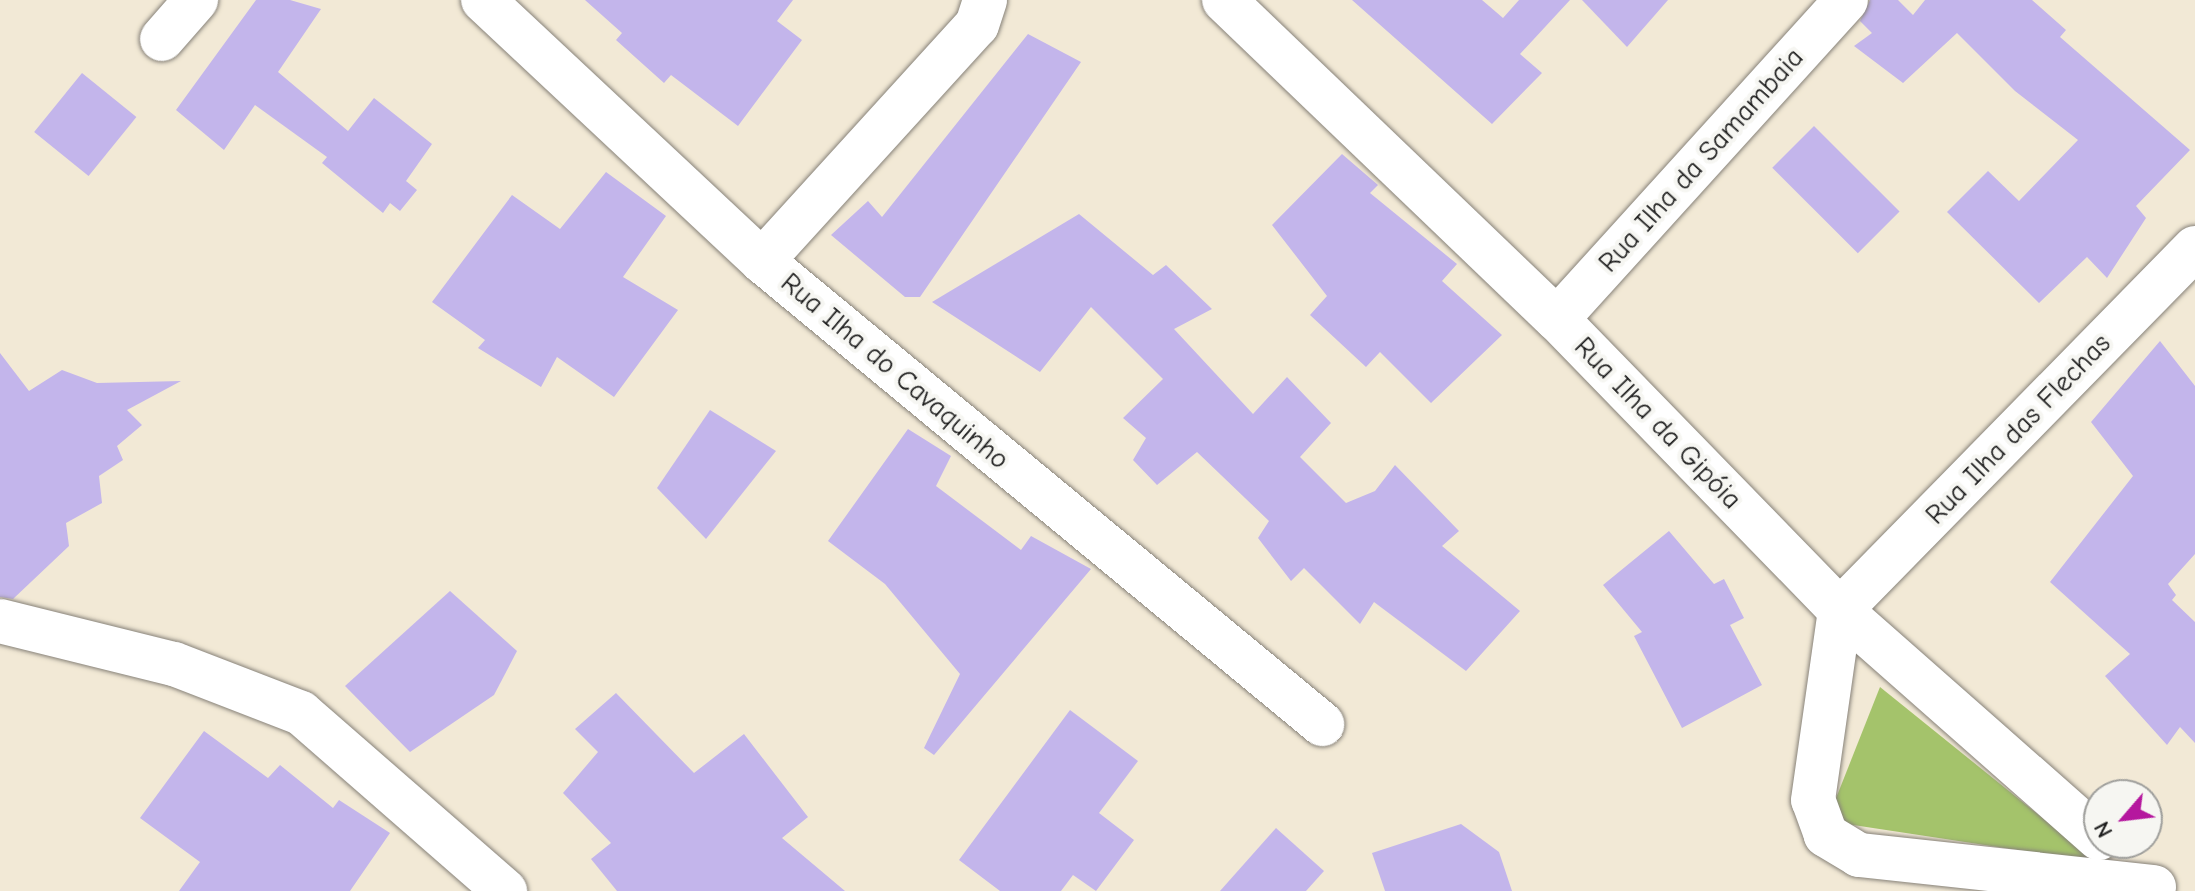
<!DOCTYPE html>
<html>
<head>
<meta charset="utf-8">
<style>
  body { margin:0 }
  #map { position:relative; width:2195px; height:891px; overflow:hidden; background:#f2e9d6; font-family:"Comic Neue",sans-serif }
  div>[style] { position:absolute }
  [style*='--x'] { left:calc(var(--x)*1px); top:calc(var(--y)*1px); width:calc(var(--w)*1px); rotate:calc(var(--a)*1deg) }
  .green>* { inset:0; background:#a4c36b }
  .building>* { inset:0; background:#c3b5eb; transform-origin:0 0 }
  .roads { filter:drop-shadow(0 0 2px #878279) drop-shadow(0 0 2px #878279) }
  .minor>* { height:44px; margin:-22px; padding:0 22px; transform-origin:22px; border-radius:22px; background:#fff }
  span { translate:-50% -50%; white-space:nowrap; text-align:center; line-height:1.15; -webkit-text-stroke:8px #f6f6f2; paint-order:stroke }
  .street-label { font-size:28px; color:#1c1c1c }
  .north { position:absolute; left:2083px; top:779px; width:80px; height:80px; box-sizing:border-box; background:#f6f6f2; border:2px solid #9f9f9c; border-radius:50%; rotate:242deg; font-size:22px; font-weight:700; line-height:32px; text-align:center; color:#1c1c1c }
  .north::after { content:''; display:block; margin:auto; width:28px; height:36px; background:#b5179e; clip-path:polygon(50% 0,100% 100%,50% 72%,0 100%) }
</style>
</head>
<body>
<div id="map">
  <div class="green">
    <i style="clip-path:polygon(1880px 687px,2097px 862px,1827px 821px)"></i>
  </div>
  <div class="building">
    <i style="clip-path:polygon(256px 0,290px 0,321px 9px,278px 72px,348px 131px,374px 98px,432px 144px,406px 181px,417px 190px,400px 211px,390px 203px,383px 213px,322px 163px,327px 157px,255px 105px,224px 150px,176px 110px)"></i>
    <i style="clip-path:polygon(585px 0,793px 0,777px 21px,802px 40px,738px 126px,671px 75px,664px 83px,616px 40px,622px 33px)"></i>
    <i style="clip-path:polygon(1352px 0,1482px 0,1503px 18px,1519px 0,1570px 0,1520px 54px,1542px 73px,1492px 124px)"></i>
    <i style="clip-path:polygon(1582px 0,1668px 0,1627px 47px)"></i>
    <i style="clip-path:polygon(1870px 0,1898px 0,1913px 15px,1925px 0,2032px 0,2066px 30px,2060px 37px,2190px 150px,2136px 206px,2146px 218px,2107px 278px,2087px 257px,2039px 303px,1947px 212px,1988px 171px,2019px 201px,2078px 140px,2015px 91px,1957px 33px,1903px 83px,1854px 46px,1872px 33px,1860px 21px)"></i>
    <i style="clip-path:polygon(1028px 34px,1081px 62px,920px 297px,905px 297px,831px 235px,868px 201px,882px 217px)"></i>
    <i style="left:82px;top:73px;width:70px;height:76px;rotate:39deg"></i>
    <i style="left:1814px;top:126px;width:121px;height:59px;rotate:45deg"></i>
    <i style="clip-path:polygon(1342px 154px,1378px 185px,1370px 193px,1457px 264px,1442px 281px,1502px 335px,1431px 403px,1380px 352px,1366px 367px,1310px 315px,1327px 296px,1272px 225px)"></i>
    <i style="clip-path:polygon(606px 172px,666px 216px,623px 277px,678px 310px,614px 397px,557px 357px,541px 387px,478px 348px,485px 340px,432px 302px,512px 195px,560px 229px)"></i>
    <i style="clip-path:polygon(1079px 214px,1153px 275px,1166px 265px,1212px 309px,1174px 329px,1253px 414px,1287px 377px,1331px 423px,1300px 457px,1346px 503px,1375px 491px,1395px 465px,1459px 531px,1442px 546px,1520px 611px,1466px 671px,1374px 602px,1360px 624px,1304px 568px,1291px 581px,1258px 538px,1269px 521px,1197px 452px,1157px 485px,1133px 460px,1146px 438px,1123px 418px,1163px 379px,1091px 307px,1040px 372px,932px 302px)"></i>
    <i style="clip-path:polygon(2160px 341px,2195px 386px,2195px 554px,2168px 584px,2176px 595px,2172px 600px,2195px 622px,2195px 743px,2180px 727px,2167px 745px,2105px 676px,2130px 654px,2050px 582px,2133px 476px,2091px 422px)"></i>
    <i style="clip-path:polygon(0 353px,29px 391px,62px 370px,97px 383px,181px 381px,127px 410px,142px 425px,117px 446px,123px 460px,99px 476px,102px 503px,66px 523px,69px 546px,13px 599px,0 597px)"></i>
    <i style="clip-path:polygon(710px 410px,776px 451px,706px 539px,657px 488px)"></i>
    <i style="clip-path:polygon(908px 429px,951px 456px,936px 486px,1021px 550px,1031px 536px,1091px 569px,934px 755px,924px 748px,960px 674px,885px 584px,828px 541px)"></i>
    <i style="clip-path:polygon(1669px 531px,1714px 584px,1724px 579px,1744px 618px,1730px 625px,1762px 685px,1682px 728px,1634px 636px,1642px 632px,1603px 585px)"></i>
    <i style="clip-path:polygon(450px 591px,517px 651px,494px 695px,410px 752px,345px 686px)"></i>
    <i style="clip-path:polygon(616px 693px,694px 773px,744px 734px,808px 817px,782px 838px,845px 891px,617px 891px,591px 859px,611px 843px,563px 793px,598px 752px,575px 729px)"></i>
    <i style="clip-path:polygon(1070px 710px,1138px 761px,1099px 813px,1134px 840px,1096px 891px,1073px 875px,1061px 891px,1000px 891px,959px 860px)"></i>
    <i style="clip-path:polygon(204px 731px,268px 778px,280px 765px,333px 808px,339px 800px,390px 833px,350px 891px,179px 891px,200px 862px,140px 818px)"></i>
    <i style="clip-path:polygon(1461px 824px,1499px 852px,1512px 891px,1385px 891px,1372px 853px)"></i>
    <i style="clip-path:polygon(1276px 828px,1324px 871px,1306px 891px,1220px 891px)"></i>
  </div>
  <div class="roads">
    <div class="minor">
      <i style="--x:483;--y:0;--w:382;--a:43.1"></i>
      <i style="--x:762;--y:261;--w:727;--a:39.58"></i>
      <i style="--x:1224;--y:0;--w:461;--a:43.8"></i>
      <i style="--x:1557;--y:319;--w:406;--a:45.8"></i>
      <i style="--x:1840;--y:610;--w:345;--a:41.4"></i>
      <i style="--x:162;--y:39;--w:52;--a:-48.9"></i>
      <i style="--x:762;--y:261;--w:319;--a:-47.7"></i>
      <i style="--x:977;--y:25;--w:26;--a:-72"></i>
      <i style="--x:1557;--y:319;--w:430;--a:-47.8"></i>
      <i style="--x:0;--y:621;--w:179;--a:13.9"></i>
      <i style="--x:174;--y:664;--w:136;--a:21.1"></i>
      <i style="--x:301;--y:713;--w:271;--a:41.1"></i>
      <i style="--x:2154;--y:887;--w:297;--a:-173.8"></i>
      <i style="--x:1859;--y:855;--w:39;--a:-149"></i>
      <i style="--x:1826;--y:835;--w:37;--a:-110"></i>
      <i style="--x:1813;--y:800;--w:192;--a:-81.9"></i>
      <i style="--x:1840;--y:610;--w:507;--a:-45.56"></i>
    </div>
  </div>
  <div class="street-label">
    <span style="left:1701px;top:160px;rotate:-48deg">Rua Ilha da Samambaia</span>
    <span style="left:895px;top:371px;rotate:40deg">Rua Ilha do Cavaquinho</span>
    <span style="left:1658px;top:423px;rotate:46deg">Rua Ilha da Gipóia</span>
    <span style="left:2018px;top:429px;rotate:-46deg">Rua Ilha das Flechas</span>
  </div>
  <div class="north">N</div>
</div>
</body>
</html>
